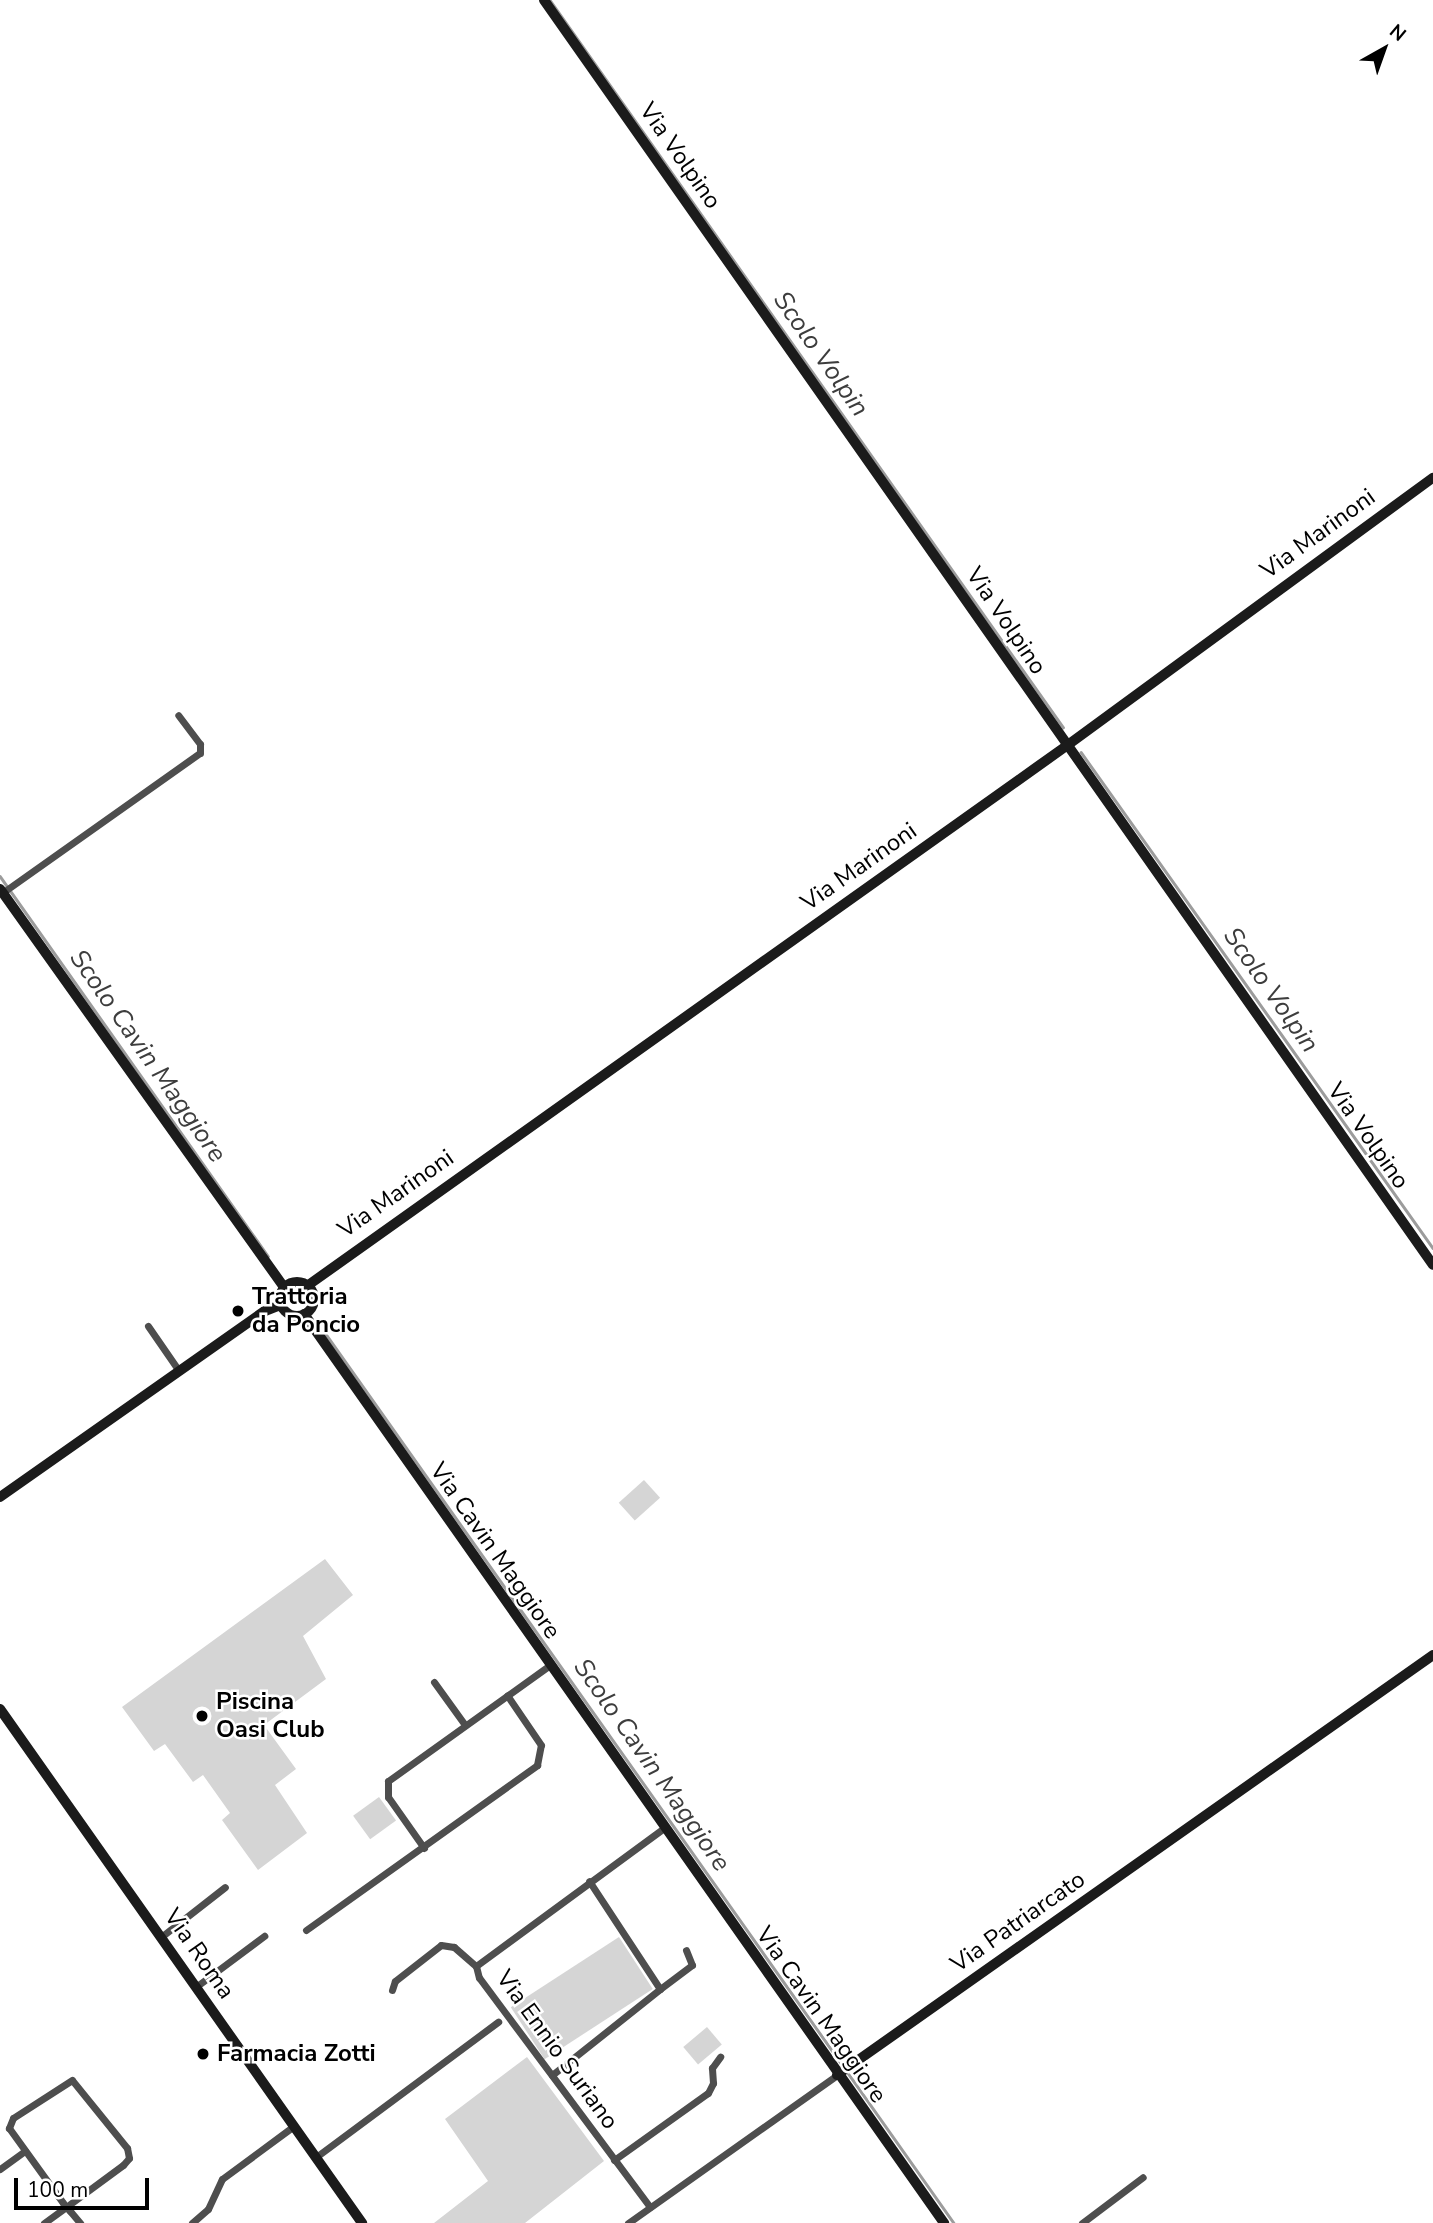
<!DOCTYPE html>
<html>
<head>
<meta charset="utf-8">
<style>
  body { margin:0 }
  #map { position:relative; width:1433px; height:2223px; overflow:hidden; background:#fff; font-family:"Nunito Sans",sans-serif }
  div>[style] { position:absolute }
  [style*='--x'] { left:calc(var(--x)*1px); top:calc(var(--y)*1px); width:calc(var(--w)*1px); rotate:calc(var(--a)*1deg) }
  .green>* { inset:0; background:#d5d5d5; transform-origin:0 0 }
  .stream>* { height:2.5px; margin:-1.25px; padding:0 1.25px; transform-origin:1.25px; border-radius:1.25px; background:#9c9c9c }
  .street>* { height:7px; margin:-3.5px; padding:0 3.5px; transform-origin:3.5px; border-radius:3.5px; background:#4e4e4e }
  .secondary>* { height:10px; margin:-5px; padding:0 5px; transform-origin:5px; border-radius:5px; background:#1b1b1b }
  .secondary>.ring { margin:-5px; padding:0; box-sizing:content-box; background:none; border:10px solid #1b1b1b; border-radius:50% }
  .dots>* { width:19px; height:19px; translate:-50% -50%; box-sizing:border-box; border:4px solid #fff; border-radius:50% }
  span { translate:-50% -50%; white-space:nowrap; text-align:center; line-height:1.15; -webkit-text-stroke:5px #fff; paint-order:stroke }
  .street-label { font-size:24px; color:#000 }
  .poi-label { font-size:24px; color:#000; font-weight:700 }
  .left { translate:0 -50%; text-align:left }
  .water-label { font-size:26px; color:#3d3d3d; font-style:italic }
  .north { position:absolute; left:1349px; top:14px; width:70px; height:70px; -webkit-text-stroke:5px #fff; paint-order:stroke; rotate:40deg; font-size:19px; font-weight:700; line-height:28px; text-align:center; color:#000 }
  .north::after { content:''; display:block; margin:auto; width:24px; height:32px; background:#000; clip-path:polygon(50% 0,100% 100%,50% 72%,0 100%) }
  .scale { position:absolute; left:14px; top:2178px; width:135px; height:32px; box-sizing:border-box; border:4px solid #000; border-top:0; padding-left:9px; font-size:21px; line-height:24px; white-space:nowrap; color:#000; -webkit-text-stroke:5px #fff; paint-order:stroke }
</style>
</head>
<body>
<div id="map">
  <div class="green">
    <i style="left:644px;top:1480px;width:24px;height:34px;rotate:48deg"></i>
    <i style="clip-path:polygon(325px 1559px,353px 1595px,303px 1636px,326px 1679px,264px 1725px,296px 1769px,275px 1785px,307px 1833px,258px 1870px,222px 1820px,230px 1813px,203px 1775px,193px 1782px,165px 1744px,154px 1751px,122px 1707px)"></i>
    <i style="left:379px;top:1797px;width:29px;height:32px;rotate:54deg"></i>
    <i style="left:619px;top:1937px;width:62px;height:129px;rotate:57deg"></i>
    <i style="left:707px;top:2027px;width:23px;height:31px;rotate:50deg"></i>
    <i style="clip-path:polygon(527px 2057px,604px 2161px,525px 2223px,434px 2223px,488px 2181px,445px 2119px)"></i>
  </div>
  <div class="stream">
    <i style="--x:550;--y:0;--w:890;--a:54.79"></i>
    <i style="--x:1081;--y:752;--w:608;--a:54.64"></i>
    <i style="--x:0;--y:876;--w:465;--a:54.8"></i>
    <i style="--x:321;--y:1327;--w:1097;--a:54.76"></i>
  </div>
  <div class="street">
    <i style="--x:2;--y:893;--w:242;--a:-35.3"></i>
    <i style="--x:200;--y:753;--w:9;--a:-90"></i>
    <i style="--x:200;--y:744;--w:36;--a:-127"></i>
    <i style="--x:148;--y:1326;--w:55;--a:55.4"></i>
    <i style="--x:434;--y:1682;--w:53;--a:54.2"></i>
    <i style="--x:424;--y:1848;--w:62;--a:-125.2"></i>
    <i style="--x:388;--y:1797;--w:16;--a:-90"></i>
    <i style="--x:388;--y:1781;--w:199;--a:-35.6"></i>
    <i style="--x:306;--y:1930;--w:284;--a:-35.5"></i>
    <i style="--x:537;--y:1765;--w:20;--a:-79"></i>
    <i style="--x:541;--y:1745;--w:60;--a:-124.2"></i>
    <i style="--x:161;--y:1937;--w:81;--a:-38"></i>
    <i style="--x:197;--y:1986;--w:84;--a:-36.7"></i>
    <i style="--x:660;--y:1989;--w:40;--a:-37"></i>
    <i style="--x:692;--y:1965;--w:16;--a:-112"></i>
    <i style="--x:392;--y:1990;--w:9;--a:-72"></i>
    <i style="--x:395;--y:1981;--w:58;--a:-38"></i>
    <i style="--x:441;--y:1945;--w:13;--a:9"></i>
    <i style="--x:454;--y:1947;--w:29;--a:41"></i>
    <i style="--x:552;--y:2075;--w:138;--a:-38.5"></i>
    <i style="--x:660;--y:1989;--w:129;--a:-123.3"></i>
    <i style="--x:316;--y:2157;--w:227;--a:-36.6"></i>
    <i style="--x:614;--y:2160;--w:115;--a:-35.5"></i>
    <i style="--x:708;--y:2093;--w:11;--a:-63"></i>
    <i style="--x:713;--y:2083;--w:15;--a:-94"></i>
    <i style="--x:712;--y:2068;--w:14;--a:-54"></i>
    <i style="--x:0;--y:2169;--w:31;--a:-36"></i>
    <i style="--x:650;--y:2207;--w:286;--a:-126.7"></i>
    <i style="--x:479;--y:1978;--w:12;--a:-104"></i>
    <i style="--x:476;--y:1966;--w:233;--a:-36.3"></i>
    <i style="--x:44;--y:2223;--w:27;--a:-36"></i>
    <i style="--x:66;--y:2207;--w:71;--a:-36.4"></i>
    <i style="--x:123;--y:2165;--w:9;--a:-49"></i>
    <i style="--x:129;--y:2158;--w:10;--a:-101"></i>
    <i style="--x:127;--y:2148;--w:87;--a:-129"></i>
    <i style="--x:72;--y:2080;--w:70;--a:147.2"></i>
    <i style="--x:13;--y:2118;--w:11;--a:112"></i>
    <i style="--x:9;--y:2128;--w:92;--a:54.2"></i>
    <i style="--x:63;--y:2203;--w:5;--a:53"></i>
    <i style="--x:66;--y:2207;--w:6;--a:45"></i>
    <i style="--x:70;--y:2211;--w:16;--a:50"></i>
    <i style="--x:192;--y:2223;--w:21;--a:-41"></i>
    <i style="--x:208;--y:2209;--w:33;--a:-65"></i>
    <i style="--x:222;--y:2179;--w:89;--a:-36.4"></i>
    <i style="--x:628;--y:2223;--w:256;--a:-35.3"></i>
    <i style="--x:1082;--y:2223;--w:76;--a:-37"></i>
  </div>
  <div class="secondary">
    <i style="--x:544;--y:0;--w:1546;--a:54.9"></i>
    <i style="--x:0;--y:889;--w:489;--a:54.5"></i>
    <i class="ring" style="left:280px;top:1282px;width:24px;height:24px"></i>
    <i style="--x:307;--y:1286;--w:930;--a:-35.42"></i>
    <i style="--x:1065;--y:747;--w:456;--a:-36.2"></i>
    <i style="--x:304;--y:1314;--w:1112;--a:54.85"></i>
    <i style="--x:0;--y:1497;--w:324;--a:-35.1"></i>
    <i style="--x:265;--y:1311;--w:17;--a:-21"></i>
    <i style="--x:0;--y:1709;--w:629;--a:54.84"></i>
    <i style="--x:837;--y:2075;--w:729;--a:-35.17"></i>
  </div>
  <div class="dots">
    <i style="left:238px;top:1311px;background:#000"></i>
    <i style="left:202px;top:1716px;background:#000"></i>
    <i style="left:203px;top:2054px;background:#000"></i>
  </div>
  <div class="street-label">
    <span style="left:680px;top:156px;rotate:55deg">Via Volpino</span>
    <span style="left:1318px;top:534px;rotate:-36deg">Via Marinoni</span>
    <span style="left:1006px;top:621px;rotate:56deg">Via Volpino</span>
    <span style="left:859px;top:867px;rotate:-35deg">Via Marinoni</span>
    <span style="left:1368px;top:1136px;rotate:55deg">Via Volpino</span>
    <span style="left:396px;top:1194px;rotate:-35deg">Via Marinoni</span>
    <span style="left:495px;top:1551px;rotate:55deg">Via Cavin Maggiore</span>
    <span style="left:1018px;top:1922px;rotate:-35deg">Via Patriarcato</span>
    <span style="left:199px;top:1954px;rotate:55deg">Via Roma</span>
    <span style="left:821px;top:2015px;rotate:55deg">Via Cavin Maggiore</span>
    <span style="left:557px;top:2050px;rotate:54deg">Via Ennio Suriano</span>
  </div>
  <div class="poi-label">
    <span class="left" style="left:252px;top:1311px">Trattoria<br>da Poncio</span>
    <span class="left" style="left:216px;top:1716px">Piscina<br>Oasi Club</span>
    <span class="left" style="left:217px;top:2054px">Farmacia Zotti</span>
  </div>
  <div class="water-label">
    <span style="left:821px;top:354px;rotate:55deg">Scolo Volpin</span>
    <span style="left:1271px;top:990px;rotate:55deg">Scolo Volpin</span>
    <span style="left:148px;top:1056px;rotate:55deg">Scolo Cavin Maggiore</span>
    <span style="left:652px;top:1765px;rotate:55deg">Scolo Cavin Maggiore</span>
  </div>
  <div class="north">N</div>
  <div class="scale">100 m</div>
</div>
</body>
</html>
